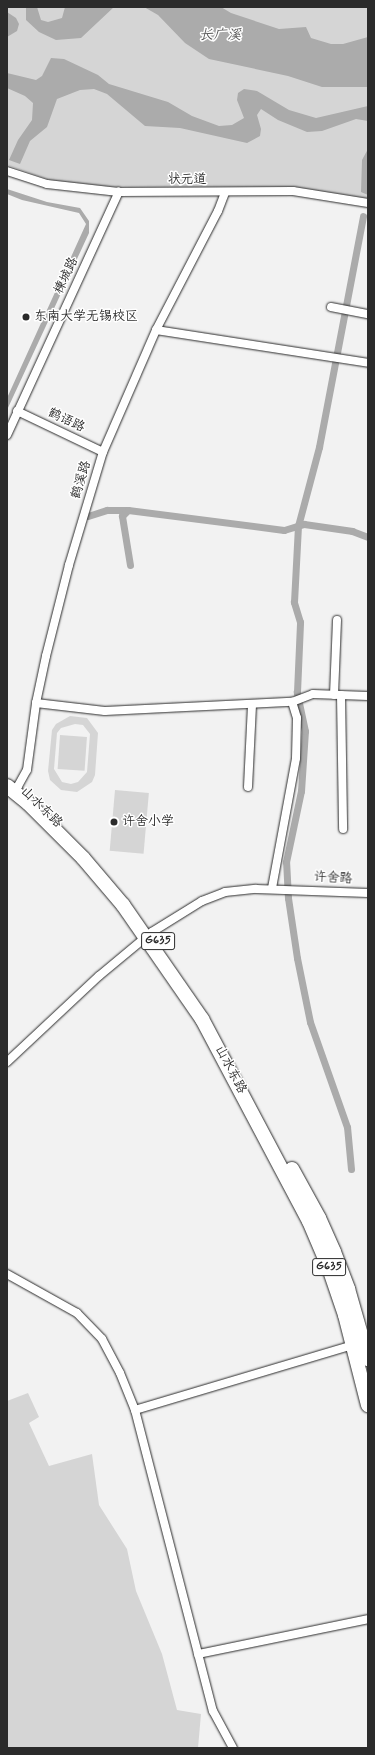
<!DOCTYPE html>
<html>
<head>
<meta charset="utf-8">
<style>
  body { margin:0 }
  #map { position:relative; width:375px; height:1755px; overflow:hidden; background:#f2f2f2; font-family:Mynerve,"LXGW WenKai TC",sans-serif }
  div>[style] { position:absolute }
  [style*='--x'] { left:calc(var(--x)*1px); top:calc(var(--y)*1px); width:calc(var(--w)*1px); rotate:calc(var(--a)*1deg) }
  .green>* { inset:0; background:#d5d5d5; transform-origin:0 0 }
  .water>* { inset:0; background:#ababab }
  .canal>* { height:7px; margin:-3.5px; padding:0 3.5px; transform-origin:3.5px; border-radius:3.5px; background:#ababab }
  .roads { filter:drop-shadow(0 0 1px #2b2b2b) drop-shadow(0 0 1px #2b2b2b) }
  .street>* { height:8px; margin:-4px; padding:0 4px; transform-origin:4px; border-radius:4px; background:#fff }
  .highway>* { height:14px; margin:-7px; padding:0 7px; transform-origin:7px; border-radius:7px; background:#fff }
  .dots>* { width:11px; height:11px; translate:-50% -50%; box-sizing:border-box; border:2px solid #fff; border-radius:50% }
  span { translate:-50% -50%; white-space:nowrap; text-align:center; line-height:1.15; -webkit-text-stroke:3px #fff; paint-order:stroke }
  .shield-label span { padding:1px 3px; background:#fff; border:1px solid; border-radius:3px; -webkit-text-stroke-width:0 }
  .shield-label { font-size:12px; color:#2b2b2b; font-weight:700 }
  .street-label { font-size:13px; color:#2b2b2b }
  .poi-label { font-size:13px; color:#2b2b2b }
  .left { translate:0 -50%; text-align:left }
  .water-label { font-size:14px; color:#585858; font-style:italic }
  .frame { position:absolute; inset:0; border:8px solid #2b2b2b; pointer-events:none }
</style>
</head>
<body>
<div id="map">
  <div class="green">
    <i style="clip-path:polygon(7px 7px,368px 7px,368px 199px,293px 187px,110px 187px,61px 184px,7px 165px)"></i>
    <i style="clip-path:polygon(evenodd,70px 716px,87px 718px,98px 733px,95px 775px,92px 782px,77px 792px,61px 790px,50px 780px,48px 771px,52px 730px,56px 724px,70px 716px,75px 724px,83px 725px,90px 734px,87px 772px,78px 782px,71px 784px,62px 782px,54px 769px,57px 733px,61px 728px,75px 724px)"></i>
    <i style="left:60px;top:735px;width:27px;height:34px;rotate:4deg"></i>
    <i style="left:115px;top:790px;width:34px;height:61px;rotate:5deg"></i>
    <i style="clip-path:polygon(28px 1393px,39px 1417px,29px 1423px,49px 1466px,92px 1454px,99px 1505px,127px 1549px,136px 1591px,162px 1654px,177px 1710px,201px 1714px,198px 1748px,7px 1748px,7px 1401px)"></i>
  </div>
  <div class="water">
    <i style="clip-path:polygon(26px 7px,37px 7px,41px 20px,48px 22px,62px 18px,65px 7px,114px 7px,81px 38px,56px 40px,39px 32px,26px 20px)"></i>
    <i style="clip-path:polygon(144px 7px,221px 7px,231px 13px,279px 29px,306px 27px,311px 38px,331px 44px,343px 44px,368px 37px,368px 87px,322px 87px,288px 76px,209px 59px,185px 43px,158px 15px)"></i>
    <i style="clip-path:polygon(7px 12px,16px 18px,19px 24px,17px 31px,7px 37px)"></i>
    <i style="clip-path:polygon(51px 58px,64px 59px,98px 75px,109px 84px,168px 102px,192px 116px,219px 126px,232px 125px,244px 118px,237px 100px,238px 93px,244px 89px,257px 91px,289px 110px,316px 118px,368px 106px,368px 121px,356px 119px,322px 131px,307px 132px,278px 120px,261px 109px,257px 115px,261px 129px,260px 136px,247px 143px,180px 128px,145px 126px,107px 94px,94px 89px,80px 90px,57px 99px,47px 127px,30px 141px,20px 164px,9px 160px,18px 140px,32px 120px,33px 103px,25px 96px,7px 88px,7px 73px,36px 80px,42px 76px)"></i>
    <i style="clip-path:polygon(368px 149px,368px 195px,361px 192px,362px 160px)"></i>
    <i style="clip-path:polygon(7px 189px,47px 202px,80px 208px,89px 221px,89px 233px,7px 410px,7px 398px,86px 224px,79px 213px,22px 200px,7px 194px)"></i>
  </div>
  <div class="canal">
    <i style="--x:88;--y:516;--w:20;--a:-18"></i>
    <i style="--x:107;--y:510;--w:21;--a:0"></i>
    <i style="--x:130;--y:565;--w:50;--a:-99.3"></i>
    <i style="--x:122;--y:516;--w:8;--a:-45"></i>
    <i style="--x:128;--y:510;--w:157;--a:7.3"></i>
    <i style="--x:284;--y:530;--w:21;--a:-17"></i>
    <i style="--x:304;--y:524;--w:49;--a:8.3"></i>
    <i style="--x:352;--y:531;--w:17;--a:21"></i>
    <i style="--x:351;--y:1169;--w:42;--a:-95.4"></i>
    <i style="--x:347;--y:1127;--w:111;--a:-109.4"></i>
    <i style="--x:310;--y:1022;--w:65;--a:-101.5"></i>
    <i style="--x:297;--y:958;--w:61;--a:-98.5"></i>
    <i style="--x:288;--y:898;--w:36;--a:-93"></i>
    <i style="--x:286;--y:862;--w:73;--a:-78.1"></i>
    <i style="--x:301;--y:791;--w:60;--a:-86.2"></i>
    <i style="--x:305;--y:731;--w:40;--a:-102"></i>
    <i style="--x:297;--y:692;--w:70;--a:-87.5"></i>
    <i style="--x:300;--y:622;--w:21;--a:-107"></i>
    <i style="--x:294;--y:602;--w:76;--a:-87"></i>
    <i style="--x:298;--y:526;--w:82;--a:-75.1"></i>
    <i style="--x:319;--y:447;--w:235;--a:-79.2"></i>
  </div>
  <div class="roads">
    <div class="street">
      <i style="--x:7;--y:171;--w:42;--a:18"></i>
      <i style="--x:47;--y:184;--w:72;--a:6.3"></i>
      <i style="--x:119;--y:192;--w:174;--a:-0.3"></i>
      <i style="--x:293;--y:191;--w:76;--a:9.1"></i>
      <i style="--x:331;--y:307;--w:38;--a:11"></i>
      <i style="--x:156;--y:330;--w:215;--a:8.8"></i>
      <i style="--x:17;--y:411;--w:95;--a:25.5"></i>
      <i style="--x:7;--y:435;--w:268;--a:-65.3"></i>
      <i style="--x:334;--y:695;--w:75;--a:-87.7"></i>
      <i style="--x:341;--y:695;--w:134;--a:89.1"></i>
      <i style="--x:36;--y:703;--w:69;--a:6.6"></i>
      <i style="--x:105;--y:711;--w:187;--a:-2.8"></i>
      <i style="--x:292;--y:702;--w:22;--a:-21"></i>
      <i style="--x:313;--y:694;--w:55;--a:2.1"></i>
      <i style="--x:248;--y:787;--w:83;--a:-87.2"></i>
      <i style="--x:13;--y:791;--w:7;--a:-45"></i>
      <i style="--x:18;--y:786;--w:18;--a:-61"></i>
      <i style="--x:27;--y:770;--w:68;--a:-82.3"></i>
      <i style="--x:36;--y:703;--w:48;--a:-78"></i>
      <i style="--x:46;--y:656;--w:94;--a:-75.8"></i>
      <i style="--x:69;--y:565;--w:118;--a:-73.3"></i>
      <i style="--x:103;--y:452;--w:133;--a:-66.5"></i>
      <i style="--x:156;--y:330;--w:134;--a:-62.5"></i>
      <i style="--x:218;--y:211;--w:19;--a:-69"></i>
      <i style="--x:272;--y:888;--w:132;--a:-79.5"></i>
      <i style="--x:296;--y:758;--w:40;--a:-88.6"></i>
      <i style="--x:297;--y:718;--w:17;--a:-107"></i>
      <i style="--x:7;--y:1062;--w:126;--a:-43.1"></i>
      <i style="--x:99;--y:976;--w:69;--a:-39.7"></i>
      <i style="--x:152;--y:932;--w:59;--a:-31.8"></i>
      <i style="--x:202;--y:901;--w:25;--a:-21"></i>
      <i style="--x:225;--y:892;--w:31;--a:-6"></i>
      <i style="--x:256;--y:889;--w:112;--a:2"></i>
      <i style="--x:7;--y:1274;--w:80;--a:29.1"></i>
      <i style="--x:77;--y:1313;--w:36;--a:46"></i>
      <i style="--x:102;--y:1339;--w:38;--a:62"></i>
      <i style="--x:120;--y:1373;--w:40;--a:68"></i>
      <i style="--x:135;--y:1410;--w:311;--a:75.5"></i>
      <i style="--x:213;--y:1711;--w:42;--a:61.6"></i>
      <i style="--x:135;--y:1410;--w:227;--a:-16.6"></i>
      <i style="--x:198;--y:1654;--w:174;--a:-11.6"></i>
    </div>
    <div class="highway">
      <i style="--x:7;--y:786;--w:27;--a:39"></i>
      <i style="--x:28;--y:803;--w:78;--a:45"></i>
      <i style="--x:83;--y:858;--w:62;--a:49.6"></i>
      <i style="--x:123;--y:905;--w:139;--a:55.3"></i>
      <i style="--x:202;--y:1019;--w:229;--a:62.1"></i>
      <i style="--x:309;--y:1221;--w:51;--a:66.9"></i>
      <i style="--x:329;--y:1268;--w:50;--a:71.2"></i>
      <i style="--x:345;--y:1315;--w:93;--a:75.7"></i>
      <i style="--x:292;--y:1169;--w:56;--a:61.1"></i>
      <i style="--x:319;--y:1218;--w:37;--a:66"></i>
      <i style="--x:334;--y:1252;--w:40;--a:69"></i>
      <i style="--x:348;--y:1289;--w:73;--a:74.1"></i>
    </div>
  </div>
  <div class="dots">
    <i style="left:26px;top:317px;background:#2b2b2b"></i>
    <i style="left:114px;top:822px;background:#2b2b2b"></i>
  </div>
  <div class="shield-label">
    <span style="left:158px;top:941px">G635</span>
    <span style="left:329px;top:1267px">G635</span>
  </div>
  <div class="street-label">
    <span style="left:187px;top:180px">状元道</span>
    <span style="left:67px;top:276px;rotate:-65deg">楝城路</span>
    <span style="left:66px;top:421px;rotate:25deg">鹤语路</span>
    <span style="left:82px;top:480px;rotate:-73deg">鹤溪路</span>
    <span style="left:41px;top:808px;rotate:44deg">山水东路</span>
    <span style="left:333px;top:879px;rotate:3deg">许舍路</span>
    <span style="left:230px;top:1070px;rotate:62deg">山水东路</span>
  </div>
  <div class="poi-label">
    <span class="left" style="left:34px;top:317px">东南大学无锡校区</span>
    <span class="left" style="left:122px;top:822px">许舍小学</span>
  </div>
  <div class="water-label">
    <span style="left:220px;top:35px">长广溪</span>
  </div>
  <div class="frame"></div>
</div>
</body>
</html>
